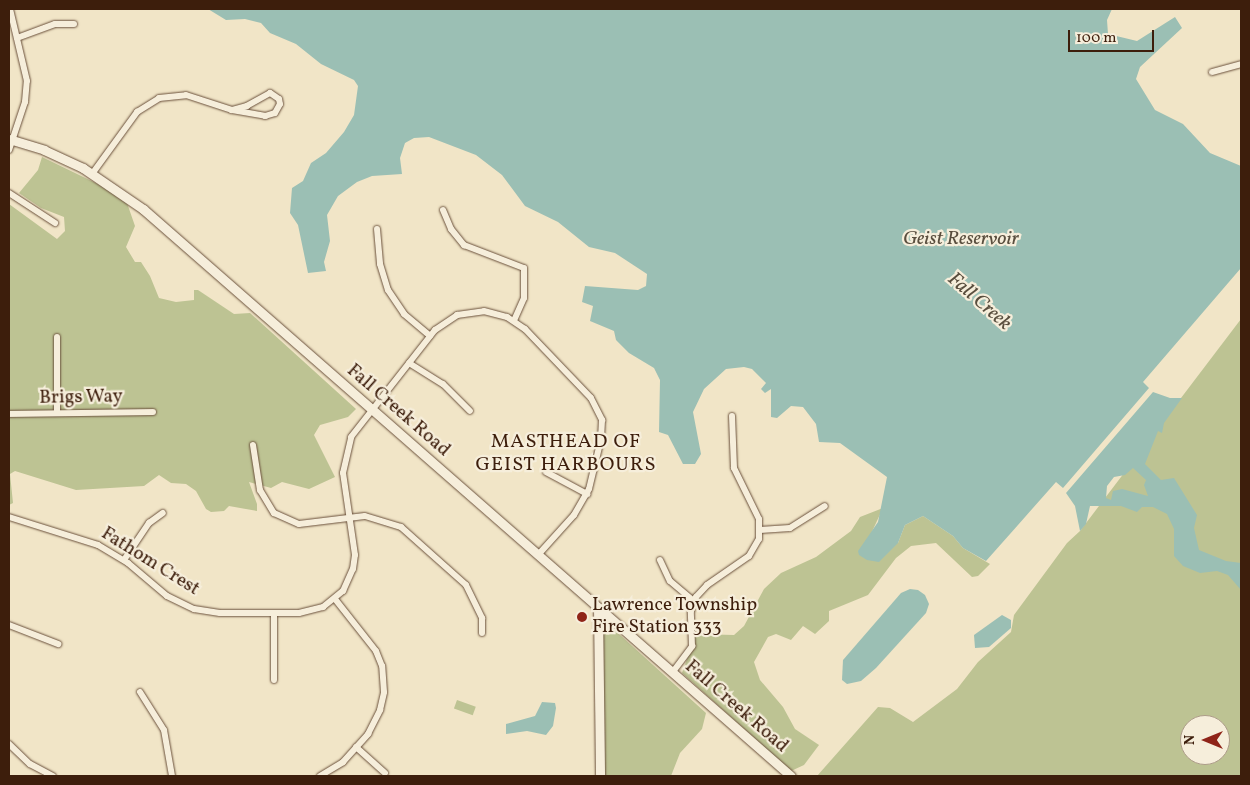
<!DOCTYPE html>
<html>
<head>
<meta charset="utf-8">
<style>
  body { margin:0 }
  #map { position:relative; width:1250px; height:785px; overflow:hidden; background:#f1e5c7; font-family:Vollkorn,serif }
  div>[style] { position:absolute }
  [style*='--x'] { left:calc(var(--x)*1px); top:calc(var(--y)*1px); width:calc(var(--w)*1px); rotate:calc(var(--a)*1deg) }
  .green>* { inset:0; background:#bdc393; transform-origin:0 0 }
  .water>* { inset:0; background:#9bbfb4 }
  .roads { filter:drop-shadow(0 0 1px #6a503b) drop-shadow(0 0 1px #6a503b) }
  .street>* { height:6px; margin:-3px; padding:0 3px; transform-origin:3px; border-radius:3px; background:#f6eedb }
  .secondary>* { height:9px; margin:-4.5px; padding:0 4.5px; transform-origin:4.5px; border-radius:4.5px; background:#f6eedb }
  .dots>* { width:14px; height:14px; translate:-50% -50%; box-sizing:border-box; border:2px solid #f6eedb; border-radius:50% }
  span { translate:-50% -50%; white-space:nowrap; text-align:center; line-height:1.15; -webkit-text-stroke:4.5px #f6eedb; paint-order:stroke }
  .street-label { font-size:19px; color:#3d1e0c }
  .poi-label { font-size:19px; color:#3d1e0c }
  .left { translate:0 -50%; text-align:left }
  .water-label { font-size:20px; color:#594e3e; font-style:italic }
  .neighbourhood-label { font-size:20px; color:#3d1e0c; letter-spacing:1px }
  .frame { position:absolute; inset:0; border:10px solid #3d1e0c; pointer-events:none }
  .north { position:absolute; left:1180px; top:715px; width:50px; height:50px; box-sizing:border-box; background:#f6eedb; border:1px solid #ac9b88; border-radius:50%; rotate:270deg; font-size:14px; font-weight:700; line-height:20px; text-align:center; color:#3d1e0c }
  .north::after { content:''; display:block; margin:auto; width:18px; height:22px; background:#8f2418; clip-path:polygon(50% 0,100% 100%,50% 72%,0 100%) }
  .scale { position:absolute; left:1068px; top:30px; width:86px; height:22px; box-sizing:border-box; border:2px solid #3d1e0c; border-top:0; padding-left:6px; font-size:15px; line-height:18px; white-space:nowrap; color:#3d1e0c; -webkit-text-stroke:4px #f6eedb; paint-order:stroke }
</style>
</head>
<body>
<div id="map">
  <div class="green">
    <i style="clip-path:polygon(42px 157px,106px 188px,127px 203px,135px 226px,126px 247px,135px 262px,141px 262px,150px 276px,159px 298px,176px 302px,194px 300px,194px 290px,198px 290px,234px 314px,250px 313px,356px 409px,348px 417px,320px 425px,314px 435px,335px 477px,309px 489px,282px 482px,271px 488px,249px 482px,257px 504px,257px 511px,229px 506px,224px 511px,211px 512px,206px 509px,196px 491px,186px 484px,171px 483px,159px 475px,144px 486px,76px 490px,15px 471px,10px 474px,13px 503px,9px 505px,9px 204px,57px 239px,65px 231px,64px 217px,41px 208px,19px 193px,38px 170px)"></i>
    <i style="clip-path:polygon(evenodd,1241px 319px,1241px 776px,817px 776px,878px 707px,890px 708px,913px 722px,957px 689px,978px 662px,1011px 632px,1014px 615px,1067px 543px,1080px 531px,1241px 319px,1190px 725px,1220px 725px,1220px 755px,1190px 755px,1190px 725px)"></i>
    <i style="clip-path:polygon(883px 508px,869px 538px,898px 543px,905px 525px,923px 516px,953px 536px,963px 548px,990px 564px,978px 576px,972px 577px,936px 543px,911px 546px,896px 558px,868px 595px,829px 611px,829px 621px,815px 634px,803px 626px,791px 640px,776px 634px,768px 637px,754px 662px,760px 680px,783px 707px,795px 729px,819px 745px,804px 765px,791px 771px,682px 673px,696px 634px,734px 635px,744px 626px,764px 589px,781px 573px,816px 557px,851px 531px,860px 517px)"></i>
    <i style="clip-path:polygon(609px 625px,706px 713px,702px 729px,680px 753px,671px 776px,602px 776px,601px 626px)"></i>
    <i style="left:457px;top:700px;width:20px;height:9px;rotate:20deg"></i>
  </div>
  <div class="water">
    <i style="clip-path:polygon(208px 9px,1112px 9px,1107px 20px,1108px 34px,1137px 41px,1175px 17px,1182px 28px,1140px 67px,1136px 79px,1155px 110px,1183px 124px,1210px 153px,1241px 166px,1241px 268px,1143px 382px,1149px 388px,1063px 488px,1056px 482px,986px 561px,963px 548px,953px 536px,923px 516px,905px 525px,898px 543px,879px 562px,867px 560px,859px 555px,858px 551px,878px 522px,887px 477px,840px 443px,819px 442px,816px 424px,803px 407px,791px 406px,777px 418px,771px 417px,771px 389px,765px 393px,761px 389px,766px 383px,752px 369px,744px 367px,726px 369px,704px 389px,693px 412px,701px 454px,695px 464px,683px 464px,668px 435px,659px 432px,660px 380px,654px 368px,629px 353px,616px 340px,614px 331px,590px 321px,593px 306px,582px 302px,585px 286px,638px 290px,646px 286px,647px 274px,615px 253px,589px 247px,558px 222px,525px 206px,502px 175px,476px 155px,429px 137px,414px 138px,405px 143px,400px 158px,402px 174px,372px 176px,357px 182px,338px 196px,327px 215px,330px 241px,324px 262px,326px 271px,308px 273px,298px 225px,290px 213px,292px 188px,303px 181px,311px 163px,326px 153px,344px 132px,354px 115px,358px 86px,354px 80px,321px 64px,296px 44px,270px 33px,261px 23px,245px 19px,226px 20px)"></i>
    <i style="clip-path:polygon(evenodd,1153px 392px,1170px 398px,1182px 398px,1164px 423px,1162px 433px,1158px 431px,1145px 464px,1161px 480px,1174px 478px,1197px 515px,1194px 528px,1199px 550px,1226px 561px,1241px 563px,1241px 590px,1228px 575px,1217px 571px,1200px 573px,1183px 566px,1174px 556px,1174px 529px,1167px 514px,1153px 507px,1142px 507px,1137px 512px,1121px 506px,1090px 506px,1086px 524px,1080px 531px,1075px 506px,1066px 493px,1153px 392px,1133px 468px,1146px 480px,1144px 485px,1148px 496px,1122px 489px,1113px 491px,1111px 500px,1106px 498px,1107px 486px,1114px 477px,1125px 475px,1133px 468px)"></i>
    <i style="clip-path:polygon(910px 589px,918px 590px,925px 595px,929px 604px,926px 613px,876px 668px,861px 681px,847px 684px,842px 680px,843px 660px,901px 593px)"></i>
    <i style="clip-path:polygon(1002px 615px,1011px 620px,1011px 628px,989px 647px,975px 648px,974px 635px)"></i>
    <i style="clip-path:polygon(542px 702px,555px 703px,556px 708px,553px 726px,546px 735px,527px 731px,506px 734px,506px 724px,535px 716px)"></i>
  </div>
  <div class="roads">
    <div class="street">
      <i style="--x:17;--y:38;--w:40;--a:-20.2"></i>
      <i style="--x:55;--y:24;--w:19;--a:0"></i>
      <i style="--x:1212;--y:72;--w:30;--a:-15"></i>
      <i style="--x:9;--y:150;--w:51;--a:-71.6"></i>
      <i style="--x:25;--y:102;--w:21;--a:-85"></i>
      <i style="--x:27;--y:81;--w:74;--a:-103.3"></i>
      <i style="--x:92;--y:174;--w:77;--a:-54"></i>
      <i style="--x:137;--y:112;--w:26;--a:-32"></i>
      <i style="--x:159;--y:98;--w:27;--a:-6"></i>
      <i style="--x:186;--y:95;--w:48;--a:18.1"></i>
      <i style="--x:232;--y:110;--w:34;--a:10"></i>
      <i style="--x:265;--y:116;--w:10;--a:-17"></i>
      <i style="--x:275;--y:113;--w:10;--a:-61"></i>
      <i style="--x:280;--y:104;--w:5;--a:-101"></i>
      <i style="--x:279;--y:99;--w:11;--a:-146"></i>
      <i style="--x:270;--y:93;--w:26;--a:151"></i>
      <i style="--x:247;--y:106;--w:16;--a:165"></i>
      <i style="--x:9;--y:193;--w:55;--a:33.1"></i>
      <i style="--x:443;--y:210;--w:21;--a:67"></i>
      <i style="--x:451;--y:229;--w:21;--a:51"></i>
      <i style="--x:464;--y:245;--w:64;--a:21"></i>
      <i style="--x:524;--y:268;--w:30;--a:90"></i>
      <i style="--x:524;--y:298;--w:24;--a:114"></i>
      <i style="--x:377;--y:229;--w:35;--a:85"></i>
      <i style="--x:380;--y:264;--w:27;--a:73"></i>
      <i style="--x:388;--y:290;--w:29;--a:56"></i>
      <i style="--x:404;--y:314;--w:34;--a:40"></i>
      <i style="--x:57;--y:337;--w:76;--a:90"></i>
      <i style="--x:409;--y:363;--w:40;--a:32"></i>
      <i style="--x:443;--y:384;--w:38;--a:45"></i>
      <i style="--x:9;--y:414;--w:144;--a:-0.8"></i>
      <i style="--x:253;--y:445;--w:46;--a:81.2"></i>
      <i style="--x:260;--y:490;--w:27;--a:59"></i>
      <i style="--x:274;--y:513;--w:27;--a:24"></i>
      <i style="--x:299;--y:524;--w:66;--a:-6.9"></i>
      <i style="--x:365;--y:516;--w:38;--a:17"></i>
      <i style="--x:401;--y:527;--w:87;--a:41.7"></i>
      <i style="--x:466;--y:585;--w:37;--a:64"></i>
      <i style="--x:482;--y:618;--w:15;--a:90"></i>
      <i style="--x:546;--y:472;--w:47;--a:28.2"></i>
      <i style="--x:9;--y:517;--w:93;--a:17.5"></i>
      <i style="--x:98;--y:545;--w:35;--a:31"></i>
      <i style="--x:128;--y:563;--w:51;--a:40.2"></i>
      <i style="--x:167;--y:596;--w:30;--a:26"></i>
      <i style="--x:194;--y:609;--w:26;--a:9"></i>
      <i style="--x:220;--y:613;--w:79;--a:0"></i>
      <i style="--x:299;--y:613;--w:25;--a:-14"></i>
      <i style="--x:323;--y:607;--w:26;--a:-39"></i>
      <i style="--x:343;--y:591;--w:24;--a:-66"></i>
      <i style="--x:353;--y:569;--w:14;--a:-82"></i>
      <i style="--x:355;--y:555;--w:83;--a:-98.3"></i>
      <i style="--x:343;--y:473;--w:37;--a:-77"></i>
      <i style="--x:351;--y:437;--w:136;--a:-51.9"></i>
      <i style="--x:435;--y:330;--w:27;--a:-34"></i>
      <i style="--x:457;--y:315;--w:27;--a:-8"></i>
      <i style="--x:484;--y:311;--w:24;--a:15"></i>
      <i style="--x:507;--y:317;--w:22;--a:34"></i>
      <i style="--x:525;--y:329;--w:95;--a:46.3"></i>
      <i style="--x:591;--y:398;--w:25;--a:63"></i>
      <i style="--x:602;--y:420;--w:19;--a:93"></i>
      <i style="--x:601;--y:439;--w:51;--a:103.5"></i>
      <i style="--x:589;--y:489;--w:30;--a:120"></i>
      <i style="--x:574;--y:515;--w:54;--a:132"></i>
      <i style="--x:760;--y:530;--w:30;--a:-4"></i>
      <i style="--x:790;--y:528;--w:41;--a:-32.2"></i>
      <i style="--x:124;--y:560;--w:45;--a:-56"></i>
      <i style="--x:149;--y:523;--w:17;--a:-36"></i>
      <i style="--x:660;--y:560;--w:23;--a:65"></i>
      <i style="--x:670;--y:581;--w:31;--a:40"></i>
      <i style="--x:274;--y:613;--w:67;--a:90"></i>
      <i style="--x:9;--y:625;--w:53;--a:21.2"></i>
      <i style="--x:672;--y:673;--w:34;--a:-53"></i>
      <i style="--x:692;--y:646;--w:35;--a:-92"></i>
      <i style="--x:691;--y:611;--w:15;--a:-70"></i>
      <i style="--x:696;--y:597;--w:16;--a:-47"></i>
      <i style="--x:707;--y:585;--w:51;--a:-34.6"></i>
      <i style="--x:749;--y:556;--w:20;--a:-60"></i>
      <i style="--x:759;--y:539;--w:20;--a:-90"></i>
      <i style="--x:759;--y:519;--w:57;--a:-116.1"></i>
      <i style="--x:734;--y:468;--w:52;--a:-92.2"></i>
      <i style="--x:140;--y:692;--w:45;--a:57.7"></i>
      <i style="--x:164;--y:730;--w:47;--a:80.1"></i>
      <i style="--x:9;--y:744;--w:29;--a:44"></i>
      <i style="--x:30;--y:764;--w:26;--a:28"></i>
      <i style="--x:356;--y:747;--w:39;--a:42"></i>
      <i style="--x:320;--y:776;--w:27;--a:-31"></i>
      <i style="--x:343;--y:762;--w:38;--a:-48"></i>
      <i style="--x:368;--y:734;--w:27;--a:-63"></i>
      <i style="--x:380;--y:710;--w:18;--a:-77"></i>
      <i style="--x:384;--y:692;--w:26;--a:-94"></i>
      <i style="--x:382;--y:666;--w:16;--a:-112"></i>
      <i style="--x:376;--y:651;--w:66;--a:-128.3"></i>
    </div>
    <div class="secondary">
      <i style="--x:9;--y:139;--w:37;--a:17"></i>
      <i style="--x:44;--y:150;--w:43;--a:24.8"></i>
      <i style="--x:83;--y:168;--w:73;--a:34.3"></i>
      <i style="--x:143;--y:209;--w:861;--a:41.19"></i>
      <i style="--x:598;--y:608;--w:168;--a:89.3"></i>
    </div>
  </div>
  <div class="dots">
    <i style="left:582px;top:617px;background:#8f2418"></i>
  </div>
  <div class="street-label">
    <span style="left:81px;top:398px;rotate:-1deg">Brigs Way</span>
    <span style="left:398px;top:411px;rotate:41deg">Fall Creek Road</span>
    <span style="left:150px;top:562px;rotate:32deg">Fathom Crest</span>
    <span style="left:736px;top:707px;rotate:41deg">Fall Creek Road</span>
  </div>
  <div class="poi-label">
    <span class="left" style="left:592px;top:617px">Lawrence Township<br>Fire Station 333</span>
  </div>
  <div class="water-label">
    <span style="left:961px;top:239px">Geist Reservoir</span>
    <span style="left:979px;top:302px;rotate:41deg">Fall Creek</span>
  </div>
  <div class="neighbourhood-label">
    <span style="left:566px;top:454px">MASTHEAD OF<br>GEIST HARBOURS</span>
  </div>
  <div class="frame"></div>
  <div class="north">N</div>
  <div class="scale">100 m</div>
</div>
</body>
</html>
